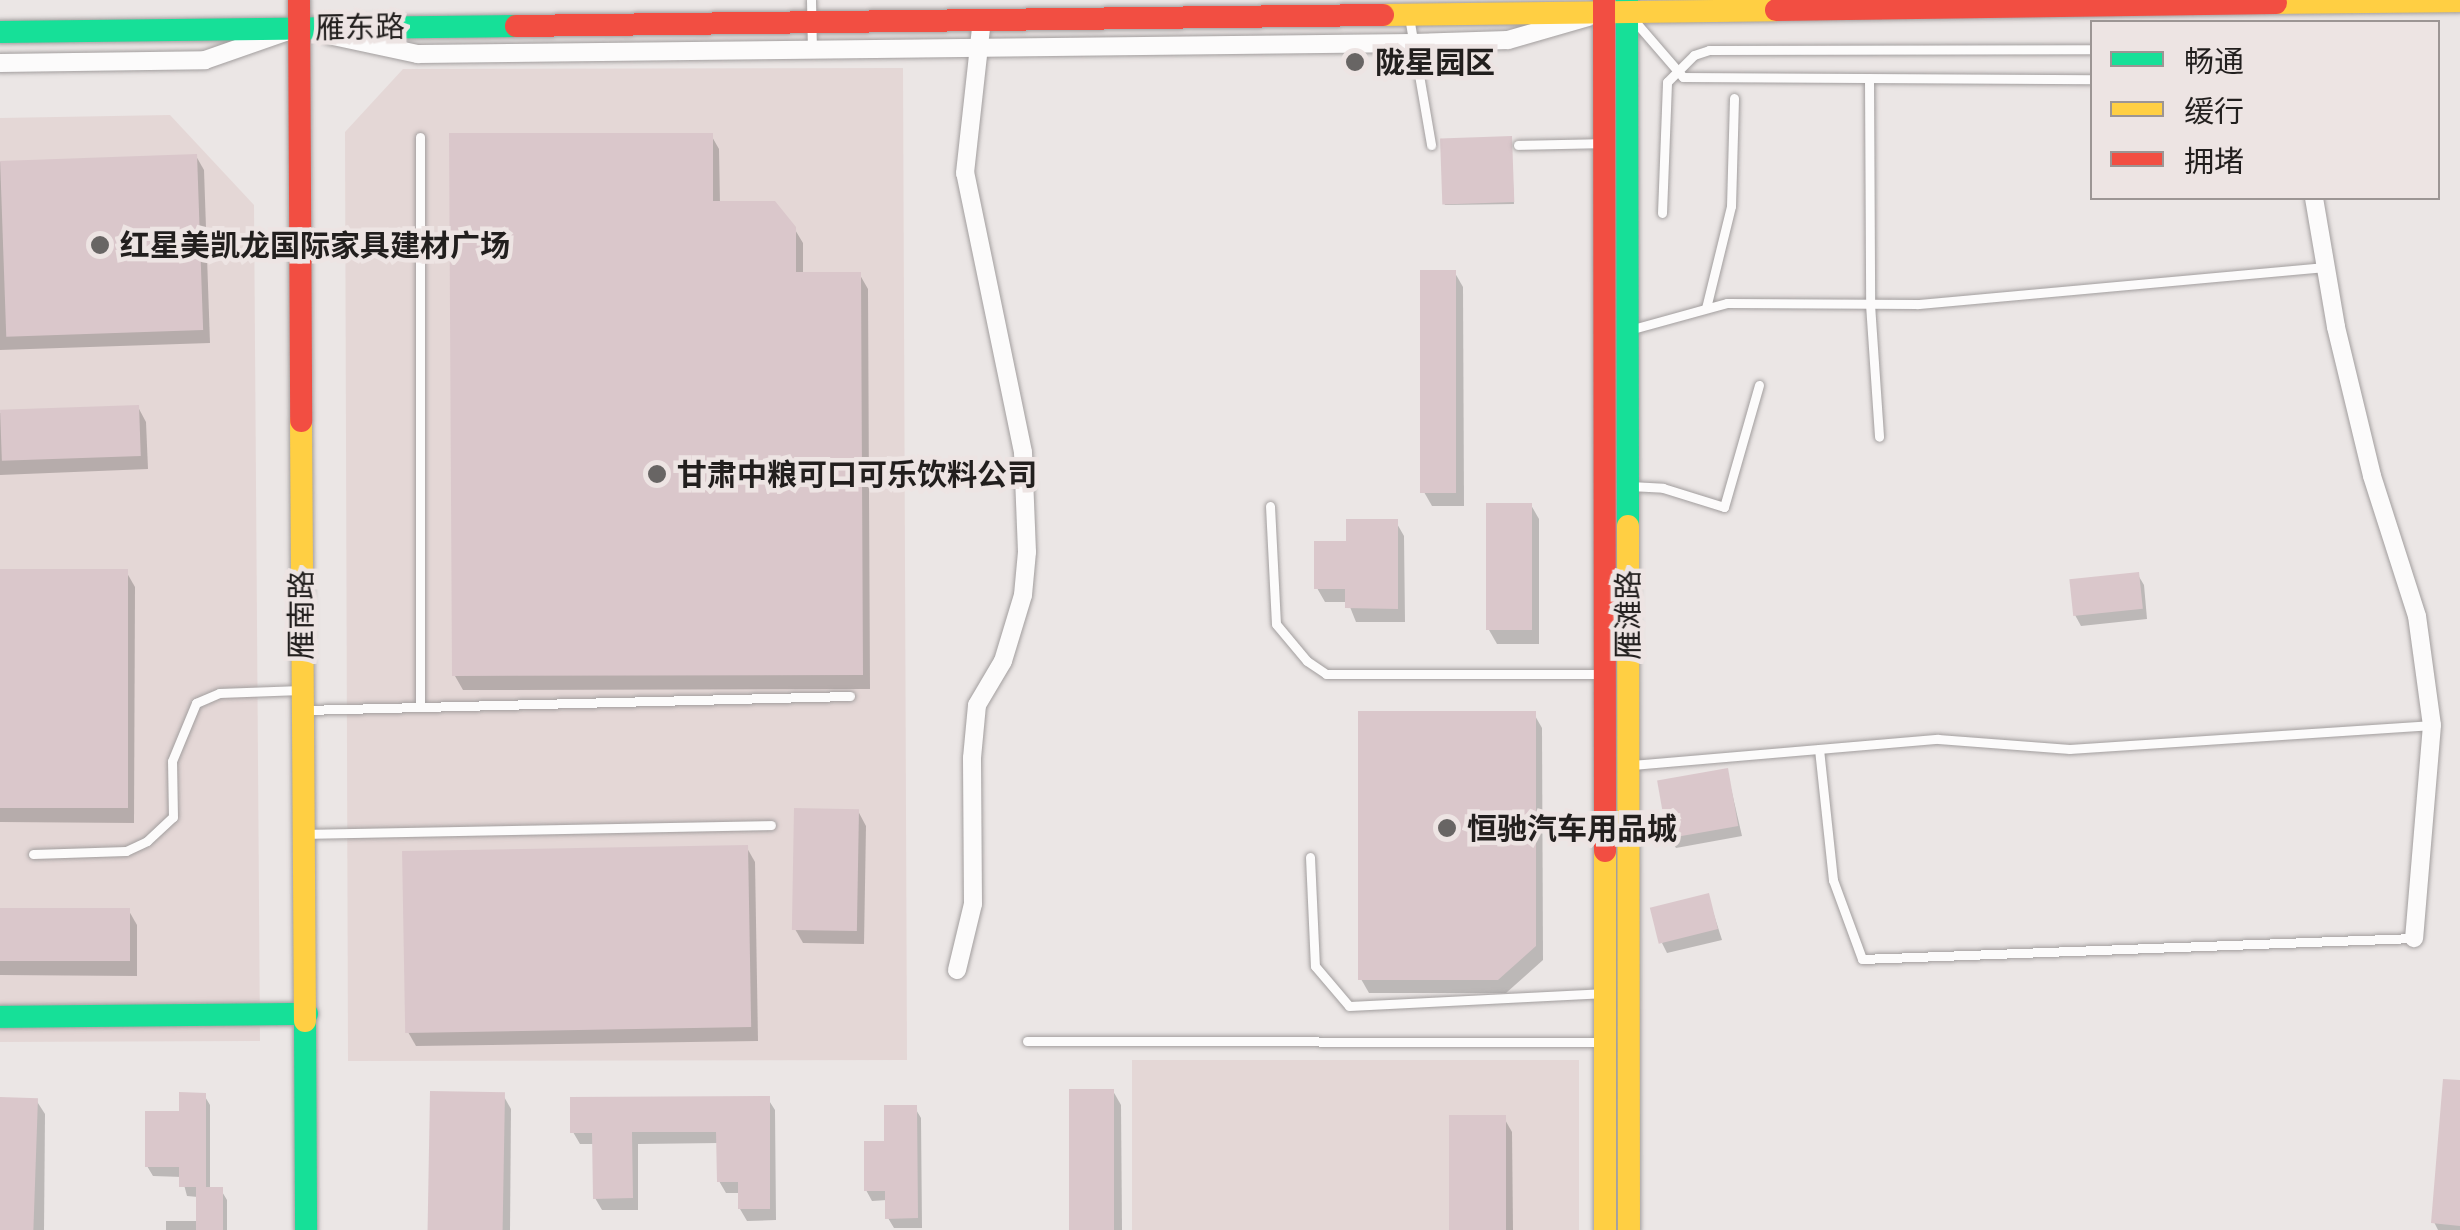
<!DOCTYPE html>
<html>
<head>
<meta charset="utf-8">
<style>
  body { margin:0 }
  #map { position:relative; width:2460px; height:1230px; overflow:hidden; background:#ebe6e5; font-family:"PT Serif","Noto Sans SC",serif }
  div>[style] { position:absolute }
  [style*='--x'] { left:calc(var(--x)*1px); top:calc(var(--y)*1px); width:calc(var(--w)*1px); rotate:calc(var(--a)*1deg) }
  .built>* { inset:0; background:#e4d7d6; transform-origin:0 0 }
  .shadow>* { inset:0; background:#0003 }
  .building>* { inset:0; background:#dac7cb; transform-origin:0 0 }
  .roads { filter:drop-shadow(0 0 2px #a29e9e) drop-shadow(0 0 2px #a29e9e) }
  .lane>* { height:9px; margin:-4.5px; padding:0 4.5px; transform-origin:4.5px; border-radius:4.5px; background:#fcfbfb }
  .street>* { height:18px; margin:-9px; padding:0 9px; transform-origin:9px; border-radius:9px; background:#fcfbfb }
  .fast>* { height:22px; margin:-11px; padding:0 11px; transform-origin:11px; border-radius:11px; background:#16e098 }
  .slow>* { height:22px; margin:-11px; padding:0 11px; transform-origin:11px; border-radius:11px; background:#ffcf43 }
  .jam>* { height:22px; margin:-11px; padding:0 11px; transform-origin:11px; border-radius:11px; background:#f24e42 }
  .dots>* { width:28px; height:28px; translate:-50% -50%; box-sizing:border-box; border:5px solid #ede4e3; border-radius:50% }
  span { translate:-50% -50%; white-space:nowrap; text-align:center; line-height:1.15; -webkit-text-stroke:9px #ede4e3; paint-order:stroke }
  .street-label { font-size:30px; color:#221f1e }
  .poi-label { font-size:30px; color:#221f1e; font-weight:700 }
  .left { translate:0 -50%; text-align:left }
  .legend { position:absolute; left:2090px; top:20px; width:350px; height:180px; box-sizing:border-box; background:#ede4e3; border:2px solid #9c9594; margin:0; padding:12px 18px; list-style:none; font-size:30px; color:#221f1e }
  .legend li { display:flex; align-items:center; gap:20px; height:50px }
  .legend b { width:50px; border:2px solid #9c9594 }
</style>
</head>
<body>
<div id="map">
  <div class="built">
    <i style="clip-path:polygon(903px 68px,907px 1060px,348px 1061px,345px 132px,403px 69px)"></i>
    <i style="clip-path:polygon(170px 115px,254px 205px,260px 1041px,0 1042px,0 118px)"></i>
    <i style="left:1579px;top:1060px;width:170px;height:447px;rotate:90deg"></i>
  </div>
  <div class="shadow">
    <i style="clip-path:polygon(711px 135px,719px 149px,720px 204px,794px 228px,803px 243px,803px 275px,860px 275px,868px 289px,870px 689px,463px 690px,455px 676px)"></i>
    <i style="clip-path:polygon(1511px 138px,1514px 204px,1445px 205px,1444px 203px)"></i>
    <i style="clip-path:polygon(196px 156px,204px 170px,210px 343px,0 350px,0 162px)"></i>
    <i style="clip-path:polygon(1455px 273px,1463px 287px,1464px 506px,1432px 506px,1424px 492px)"></i>
    <i style="clip-path:polygon(138px 407px,146px 422px,148px 469px,0 475px,0 413px)"></i>
    <i style="clip-path:polygon(1531px 505px,1539px 519px,1539px 644px,1497px 644px,1489px 630px)"></i>
    <i style="clip-path:polygon(1396px 522px,1404px 536px,1405px 622px,1356px 622px,1348px 602px,1325px 602px,1317px 588px,1349px 543px)"></i>
    <i style="clip-path:polygon(0 572px,127px 573px,135px 587px,134px 823px,0 822px)"></i>
    <i style="clip-path:polygon(2138px 575px,2144px 585px,2147px 619px,2081px 626px,2075px 615px)"></i>
    <i style="clip-path:polygon(1534px 714px,1542px 728px,1543px 960px,1506px 993px,1369px 993px,1361px 979px)"></i>
    <i style="clip-path:polygon(1727px 771px,1742px 836px,1676px 848px,1670px 838px)"></i>
    <i style="clip-path:polygon(858px 811px,866px 826px,864px 944px,803px 943px,795px 929px)"></i>
    <i style="clip-path:polygon(747px 848px,755px 862px,758px 1041px,416px 1046px,408px 1032px)"></i>
    <i style="clip-path:polygon(1708px 896px,1722px 940px,1667px 953px,1662px 943px)"></i>
    <i style="clip-path:polygon(0 910px,129px 911px,137px 925px,137px 976px,0 975px)"></i>
    <i style="clip-path:polygon(2460px 1083px,2460px 1230px,2438px 1230px,2434px 1222px)"></i>
    <i style="clip-path:polygon(1113px 1091px,1121px 1105px,1122px 1230px,1073px 1230px)"></i>
    <i style="clip-path:polygon(204px 1095px,210px 1105px,210px 1189px,221px 1190px,227px 1200px,227px 1230px,166px 1230px,166px 1221px,198px 1221px,198px 1197px,187px 1196px,182px 1177px,153px 1176px,147px 1166px,182px 1114px)"></i>
    <i style="clip-path:polygon(503px 1095px,511px 1109px,510px 1230px,431px 1230px)"></i>
    <i style="clip-path:polygon(768px 1099px,775px 1110px,776px 1220px,747px 1221px,740px 1209px,740px 1193px,726px 1193px,719px 1181px,719px 1143px,638px 1144px,638px 1210px,602px 1210px,595px 1198px,595px 1144px,580px 1144px,573px 1132px)"></i>
    <i style="clip-path:polygon(0 1100px,36px 1100px,45px 1114px,44px 1230px,0 1230px)"></i>
    <i style="clip-path:polygon(915px 1108px,921px 1118px,922px 1228px,894px 1228px,888px 1218px,887px 1200px,872px 1201px,866px 1190px,887px 1143px)"></i>
    <i style="clip-path:polygon(1504px 1118px,1512px 1132px,1513px 1230px,1451px 1230px)"></i>
  </div>
  <div class="building">
    <i style="clip-path:polygon(449px 133px,713px 133px,713px 201px,775px 201px,796px 227px,796px 272px,861px 272px,863px 675px,452px 676px)"></i>
    <i style="left:1512px;top:136px;width:66px;height:72px;rotate:88deg"></i>
    <i style="left:197px;top:154px;width:176px;height:197px;rotate:88deg"></i>
    <i style="left:1420px;top:270px;width:36px;height:223px"></i>
    <i style="left:139px;top:405px;width:51px;height:139px;rotate:88deg"></i>
    <i style="left:1486px;top:503px;width:46px;height:127px"></i>
    <i style="clip-path:polygon(1346px 519px,1398px 519px,1398px 609px,1345px 608px,1345px 589px,1314px 589px,1314px 541px,1346px 541px)"></i>
    <i style="left:0;top:569px;width:128px;height:239px"></i>
    <i style="left:2139px;top:572px;width:37px;height:70px;rotate:84deg"></i>
    <i style="clip-path:polygon(1358px 711px,1536px 711px,1536px 946px,1498px 980px,1358px 980px)"></i>
    <i style="left:1728px;top:768px;width:59px;height:72px;rotate:80deg"></i>
    <i style="left:794px;top:808px;width:65px;height:122px;rotate:1deg"></i>
    <i style="left:748px;top:845px;width:182px;height:346px;rotate:89deg"></i>
    <i style="left:1709px;top:893px;width:37px;height:61px;rotate:76deg"></i>
    <i style="left:0;top:908px;width:130px;height:53px"></i>
    <i style="clip-path:polygon(2443px 1079px,2460px 1080px,2460px 1226px,2431px 1223px)"></i>
    <i style="left:1069px;top:1089px;width:45px;height:141px"></i>
    <i style="left:430px;top:1091px;width:75px;height:139px;rotate:1deg"></i>
    <i style="clip-path:polygon(179px 1092px,206px 1093px,206px 1187px,223px 1187px,223px 1230px,196px 1230px,196px 1187px,179px 1187px,179px 1167px,145px 1167px,145px 1111px,179px 1111px)"></i>
    <i style="clip-path:polygon(770px 1096px,770px 1209px,738px 1209px,738px 1182px,717px 1182px,716px 1132px,632px 1132px,633px 1198px,593px 1199px,592px 1133px,570px 1133px,570px 1097px)"></i>
    <i style="left:0;top:1097px;width:38px;height:133px;rotate:2deg"></i>
    <i style="clip-path:polygon(884px 1105px,917px 1105px,918px 1218px,885px 1219px,885px 1191px,864px 1191px,864px 1141px,884px 1141px)"></i>
    <i style="left:1449px;top:1115px;width:57px;height:115px"></i>
  </div>
  <div class="roads">
    <div class="lane">
      <i style="--x:811;--y:0;--w:50;--a:88.9"></i>
      <i style="--x:1409;--y:17;--w:130;--a:80.2"></i>
      <i style="--x:1632;--y:18;--w:78;--a:49.2"></i>
      <i style="--x:1683;--y:77;--w:409;--a:0.3"></i>
      <i style="--x:1869;--y:78;--w:226;--a:89.7"></i>
      <i style="--x:1870;--y:304;--w:133;--a:86.1"></i>
      <i style="--x:1518;--y:145;--w:86;--a:-1.3"></i>
      <i style="--x:1662;--y:213;--w:131;--a:-87.8"></i>
      <i style="--x:1667;--y:82;--w:38;--a:-45"></i>
      <i style="--x:1694;--y:55;--w:16;--a:-18"></i>
      <i style="--x:1709;--y:50;--w:383;--a:-0.1"></i>
      <i style="--x:1706;--y:308;--w:105;--a:-76.2"></i>
      <i style="--x:1731;--y:206;--w:108;--a:-88.4"></i>
      <i style="--x:1629;--y:330;--w:102;--a:-15.4"></i>
      <i style="--x:1727;--y:303;--w:191;--a:0.3"></i>
      <i style="--x:1918;--y:304;--w:410;--a:-5.2"></i>
      <i style="--x:1630;--y:486;--w:33;--a:3"></i>
      <i style="--x:1663;--y:488;--w:64;--a:17.3"></i>
      <i style="--x:1724;--y:507;--w:127;--a:-74"></i>
      <i style="--x:1270;--y:506;--w:118;--a:87.1"></i>
      <i style="--x:1276;--y:624;--w:48;--a:50"></i>
      <i style="--x:1307;--y:661;--w:23;--a:34"></i>
      <i style="--x:1326;--y:674;--w:276;--a:0"></i>
      <i style="--x:420;--y:707;--w:570;--a:-90"></i>
      <i style="--x:304;--y:710;--w:546;--a:-1.47"></i>
      <i style="--x:1819;--y:749;--w:132;--a:83.9"></i>
      <i style="--x:1833;--y:880;--w:84;--a:69.8"></i>
      <i style="--x:1862;--y:959;--w:552;--a:-2.18"></i>
      <i style="--x:1632;--y:765;--w:307;--a:-4.9"></i>
      <i style="--x:1938;--y:739;--w:132;--a:4.3"></i>
      <i style="--x:2070;--y:749;--w:363;--a:-3.8"></i>
      <i style="--x:305;--y:834;--w:466;--a:-1.1"></i>
      <i style="--x:33;--y:854;--w:93;--a:-1.8"></i>
      <i style="--x:126;--y:851;--w:23;--a:-25"></i>
      <i style="--x:147;--y:841;--w:35;--a:-43"></i>
      <i style="--x:173;--y:817;--w:56;--a:-91"></i>
      <i style="--x:172;--y:761;--w:63;--a:-67.5"></i>
      <i style="--x:196;--y:703;--w:25;--a:-23"></i>
      <i style="--x:219;--y:693;--w:82;--a:-2.1"></i>
      <i style="--x:1310;--y:857;--w:109;--a:87.4"></i>
      <i style="--x:1315;--y:966;--w:52;--a:49.6"></i>
      <i style="--x:1349;--y:1006;--w:253;--a:-2.9"></i>
      <i style="--x:1027;--y:1041;--w:579;--a:0.1"></i>
    </div>
    <div class="street">
      <i style="--x:329;--y:35;--w:91;--a:12.1"></i>
      <i style="--x:418;--y:54;--w:995;--a:-0.63"></i>
      <i style="--x:1413;--y:43;--w:95;--a:-1.8"></i>
      <i style="--x:1508;--y:40;--w:83;--a:-16"></i>
      <i style="--x:0;--y:63;--w:205;--a:-0.8"></i>
      <i style="--x:205;--y:60;--w:85;--a:-19.3"></i>
      <i style="--x:2314;--y:198;--w:131;--a:80.3"></i>
      <i style="--x:2336;--y:327;--w:153;--a:76.4"></i>
      <i style="--x:2372;--y:476;--w:147;--a:72.2"></i>
      <i style="--x:2417;--y:616;--w:110;--a:82.2"></i>
      <i style="--x:2432;--y:725;--w:214;--a:94.8"></i>
      <i style="--x:957;--y:970;--w:68;--a:-76.4"></i>
      <i style="--x:973;--y:904;--w:146;--a:-90.4"></i>
      <i style="--x:972;--y:758;--w:53;--a:-84.6"></i>
      <i style="--x:977;--y:705;--w:51;--a:-59.4"></i>
      <i style="--x:1003;--y:661;--w:69;--a:-73.1"></i>
      <i style="--x:1023;--y:595;--w:43;--a:-84.7"></i>
      <i style="--x:1027;--y:552;--w:100;--a:-92.3"></i>
      <i style="--x:1023;--y:452;--w:285;--a:-101.7"></i>
      <i style="--x:965;--y:173;--w:154;--a:-83.7"></i>
    </div>
    <div class="fast">
      <i style="--x:1627;--y:0;--w:526;--a:89.89"></i>
      <i style="--x:0;--y:32;--w:516;--a:-0.67"></i>
      <i style="--x:0;--y:1017;--w:307;--a:-0.6"></i>
      <i style="--x:305;--y:1021;--w:209;--a:89.7"></i>
    </div>
    <div class="slow">
      <i style="--x:2276;--y:3;--w:184;--a:-0.6"></i>
      <i style="--x:1383;--y:15;--w:393;--a:-0.7"></i>
      <i style="--x:301;--y:421;--w:600;--a:89.62"></i>
      <i style="--x:1628;--y:526;--w:704;--a:89.92"></i>
      <i style="--x:1605;--y:851;--w:379;--a:90"></i>
    </div>
    <div class="jam">
      <i style="--x:299;--y:0;--w:421;--a:89.7"></i>
      <i style="--x:1604;--y:0;--w:851;--a:89.93"></i>
      <i style="--x:1776;--y:10;--w:500;--a:-0.8"></i>
      <i style="--x:516;--y:26;--w:867;--a:-0.73"></i>
    </div>
  </div>
  <div class="dots">
    <i style="left:1355px;top:62px;background:#686564"></i>
    <i style="left:100px;top:245px;background:#686564"></i>
    <i style="left:657px;top:474px;background:#686564"></i>
    <i style="left:1447px;top:828px;background:#686564"></i>
  </div>
  <div class="street-label">
    <span style="left:360px;top:27px;rotate:-1deg">雁东路</span>
    <span style="left:301px;top:615px;rotate:-90deg">雁南路</span>
    <span style="left:1628px;top:615px;rotate:-90deg">雁滩路</span>
  </div>
  <div class="poi-label">
    <span class="left" style="left:1375px;top:62px">陇星园区</span>
    <span class="left" style="left:120px;top:245px">红星美凯龙国际家具建材广场</span>
    <span class="left" style="left:677px;top:474px">甘肃中粮可口可乐饮料公司</span>
    <span class="left" style="left:1467px;top:828px">恒驰汽车用品城</span>
  </div>
  <ul class="legend">
  <li><b style="height:12px;background:#16e098"></b>畅通</li>
  <li><b style="height:12px;background:#ffcf43"></b>缓行</li>
  <li><b style="height:12px;background:#f24e42"></b>拥堵</li>
  </ul>
</div>
</body>
</html>
